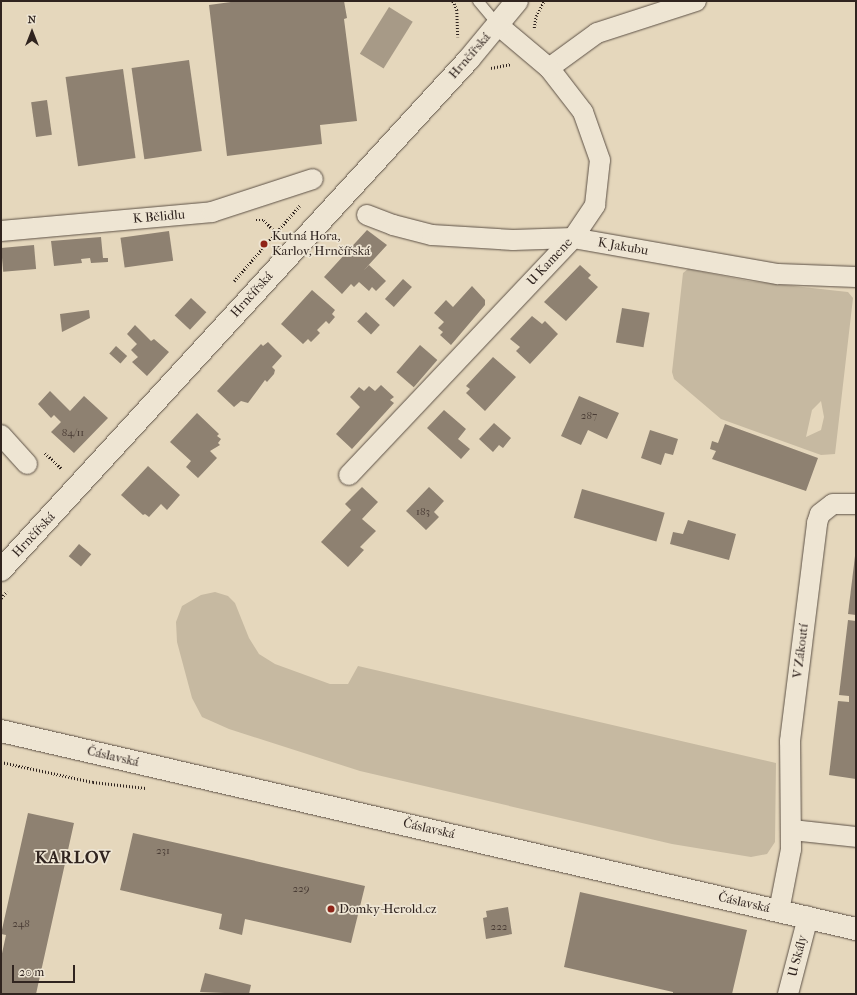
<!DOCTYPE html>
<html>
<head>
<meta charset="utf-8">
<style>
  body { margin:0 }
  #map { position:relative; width:857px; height:995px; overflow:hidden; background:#e5d7bc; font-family:"IM FELL French Canon",serif }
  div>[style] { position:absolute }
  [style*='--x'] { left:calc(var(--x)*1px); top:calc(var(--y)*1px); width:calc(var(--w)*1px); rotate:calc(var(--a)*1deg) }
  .green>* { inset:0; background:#c6b9a1 }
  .water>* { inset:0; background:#a79a87; transform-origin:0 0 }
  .building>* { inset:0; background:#8e8171; transform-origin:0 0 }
  .path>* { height:2.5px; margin-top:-1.25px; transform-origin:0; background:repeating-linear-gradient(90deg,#30241f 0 1px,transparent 0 3px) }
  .roads { filter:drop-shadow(0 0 1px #5d5146) drop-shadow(0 0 1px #5d5146) }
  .service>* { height:10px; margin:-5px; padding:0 5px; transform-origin:5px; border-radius:5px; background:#eee5d3 }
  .minor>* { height:20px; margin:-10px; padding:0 10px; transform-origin:10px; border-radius:10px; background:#eee5d3 }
  .tertiary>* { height:22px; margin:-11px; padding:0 11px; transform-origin:11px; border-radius:11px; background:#eee5d3 }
  .secondary>* { height:22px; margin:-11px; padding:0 11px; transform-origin:11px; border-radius:11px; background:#eee5d3 }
  .dots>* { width:11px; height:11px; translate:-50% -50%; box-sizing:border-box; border:2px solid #eee5d3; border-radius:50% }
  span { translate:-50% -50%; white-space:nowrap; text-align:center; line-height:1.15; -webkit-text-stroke:3.5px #eee5d3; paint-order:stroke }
  .number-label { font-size:11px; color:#483b34 }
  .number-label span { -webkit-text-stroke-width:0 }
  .street-label { font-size:13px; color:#30241f }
  .poi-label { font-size:13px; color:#30241f }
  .left { translate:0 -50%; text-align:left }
  .district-label { font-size:17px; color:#30241f; font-weight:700; letter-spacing:1px }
  .frame { position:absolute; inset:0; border:2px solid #30241f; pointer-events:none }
  .north { position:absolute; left:12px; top:12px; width:40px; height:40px; -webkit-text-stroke:3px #eee5d3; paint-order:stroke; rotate:0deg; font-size:11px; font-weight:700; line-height:16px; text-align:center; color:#30241f }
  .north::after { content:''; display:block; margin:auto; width:14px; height:18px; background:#30241f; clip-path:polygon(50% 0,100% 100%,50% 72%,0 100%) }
  .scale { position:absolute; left:12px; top:965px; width:63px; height:18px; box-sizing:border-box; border:2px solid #30241f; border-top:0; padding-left:5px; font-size:12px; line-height:14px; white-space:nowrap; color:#30241f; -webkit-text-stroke:3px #eee5d3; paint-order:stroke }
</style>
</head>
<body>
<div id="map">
  <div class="green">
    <i style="clip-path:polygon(evenodd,688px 269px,749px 281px,848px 292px,853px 298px,835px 454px,821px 455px,721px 419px,674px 379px,672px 372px,683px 273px,688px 269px,821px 401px,824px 417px,821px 430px,806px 437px,812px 410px,821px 401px)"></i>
    <i style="clip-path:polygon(215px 592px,228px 596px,235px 603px,249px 638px,259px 654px,275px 664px,330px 684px,348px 684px,358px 666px,776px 763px,775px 842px,767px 854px,751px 857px,672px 844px,360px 771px,229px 729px,202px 717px,192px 698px,177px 642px,176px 622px,182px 606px,201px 595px)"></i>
  </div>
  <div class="water">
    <i style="left:389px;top:7px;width:28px;height:55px;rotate:32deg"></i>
  </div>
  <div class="building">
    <i style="clip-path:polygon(238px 1px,344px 1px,347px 18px,344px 19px,357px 121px,320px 125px,322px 144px,227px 156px,209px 5px)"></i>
    <i style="left:189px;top:60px;width:92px;height:58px;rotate:82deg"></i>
    <i style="left:123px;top:69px;width:90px;height:58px;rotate:82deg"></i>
    <i style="left:47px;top:100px;width:35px;height:16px;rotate:82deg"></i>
    <i style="clip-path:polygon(367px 230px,387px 245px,364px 270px,369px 265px,386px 281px,376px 291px,372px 287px,369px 291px,359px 282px,354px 287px,351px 284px,342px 294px,324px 277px)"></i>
    <i style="left:169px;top:231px;width:30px;height:49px;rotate:82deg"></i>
    <i style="clip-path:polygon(101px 237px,103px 258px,108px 258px,108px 262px,91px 263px,90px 258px,81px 259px,82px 263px,54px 266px,51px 241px)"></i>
    <i style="left:34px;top:245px;width:24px;height:33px;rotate:85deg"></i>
    <i style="clip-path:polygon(580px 265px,591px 275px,588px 278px,598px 287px,566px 321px,544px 302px)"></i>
    <i style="left:403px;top:279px;width:12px;height:27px;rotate:42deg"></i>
    <i style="clip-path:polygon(472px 286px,485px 300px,485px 305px,451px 345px,440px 335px,443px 332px,438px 328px,444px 322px,434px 313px,446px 300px,453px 307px)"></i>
    <i style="clip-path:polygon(312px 290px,335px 310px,332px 314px,335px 317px,329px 324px,326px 321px,317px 330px,320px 333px,311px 342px,308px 339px,303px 344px,281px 324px)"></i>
    <i style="left:191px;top:298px;width:21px;height:24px;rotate:43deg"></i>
    <i style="left:622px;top:308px;width:28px;height:35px;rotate:10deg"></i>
    <i style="clip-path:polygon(89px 310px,90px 318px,62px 332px,60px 314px)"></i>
    <i style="left:366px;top:312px;width:19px;height:13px;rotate:43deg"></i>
    <i style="clip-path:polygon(532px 316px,542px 324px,545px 321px,558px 334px,530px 364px,516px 351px,520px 347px,510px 339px)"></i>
    <i style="clip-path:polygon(135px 325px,151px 341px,154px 339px,169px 352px,147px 376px,132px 362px,138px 357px,131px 350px,137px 344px,127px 334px)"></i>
    <i style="clip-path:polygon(268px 342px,282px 356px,272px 367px,275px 370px,274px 374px,267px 382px,265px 380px,248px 403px,241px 401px,234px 407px,217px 391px,261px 344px,263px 346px)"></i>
    <i style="left:420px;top:345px;width:23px;height:36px;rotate:41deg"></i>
    <i style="left:116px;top:346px;width:15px;height:10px;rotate:42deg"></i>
    <i style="clip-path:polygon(493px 357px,516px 377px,485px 411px,466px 393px,470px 389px,466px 386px)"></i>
    <i style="clip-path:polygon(381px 385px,394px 397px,390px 400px,394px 403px,352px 449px,336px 434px,360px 407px,350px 397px,359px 387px,364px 391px,369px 386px,375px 391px)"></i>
    <i style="clip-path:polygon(50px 391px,70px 411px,84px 396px,108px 418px,74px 453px,51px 432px,61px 422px,54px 415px,51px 418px,38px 404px)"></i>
    <i style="clip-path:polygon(579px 396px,619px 413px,607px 439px,588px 430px,581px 445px,561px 436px)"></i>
    <i style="clip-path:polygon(444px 410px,466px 429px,458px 439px,470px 449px,461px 459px,427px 428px)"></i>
    <i style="clip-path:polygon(197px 413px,219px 434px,217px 436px,221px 439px,218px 443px,220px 445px,210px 451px,217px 458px,198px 478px,186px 467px,191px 461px,170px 442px)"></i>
    <i style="clip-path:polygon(494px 423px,511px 438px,503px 448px,499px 445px,493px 452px,479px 439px)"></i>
    <i style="clip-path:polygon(725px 424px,818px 458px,806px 491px,712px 459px,716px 451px,710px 449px,712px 441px,718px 443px)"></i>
    <i style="clip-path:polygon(650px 430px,678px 439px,673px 455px,665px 453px,661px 465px,641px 458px)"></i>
    <i style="clip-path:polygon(148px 466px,180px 495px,167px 510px,161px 504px,149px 517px,145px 514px,143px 515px,121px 495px)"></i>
    <i style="clip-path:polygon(362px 487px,378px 502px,362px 519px,376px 531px,360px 547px,364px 550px,348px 567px,321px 542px,351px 510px,345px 504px)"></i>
    <i style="clip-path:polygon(429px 487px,444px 501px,434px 512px,439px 517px,426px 530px,406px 511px)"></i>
    <i style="left:582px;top:489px;width:86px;height:30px;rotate:16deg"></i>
    <i style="clip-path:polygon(688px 520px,736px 534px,729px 560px,670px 544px,673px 532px,683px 534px)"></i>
    <i style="left:79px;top:544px;width:16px;height:16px;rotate:40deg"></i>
    <i style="clip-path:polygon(855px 556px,856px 557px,856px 615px,848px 614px)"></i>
    <i style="clip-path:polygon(848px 620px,856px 621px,856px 779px,829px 775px,838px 701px,849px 702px,849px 696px,839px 695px)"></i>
    <i style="clip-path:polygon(28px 813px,74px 823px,36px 994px,1px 994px,1px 958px,6px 935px,1px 934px)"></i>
    <i style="clip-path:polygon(133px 833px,365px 886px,351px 943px,245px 919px,242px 935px,219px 929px,222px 914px,120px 890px)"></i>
    <i style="clip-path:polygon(580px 892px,747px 930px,732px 994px,673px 994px,673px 992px,564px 967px)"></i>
    <i style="clip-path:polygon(508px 907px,512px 934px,486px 939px,483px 918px,487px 917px,486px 911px)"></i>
    <i style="clip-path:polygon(205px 973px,251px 985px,249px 994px,200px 992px)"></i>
  </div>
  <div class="path">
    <i style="--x:453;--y:1;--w:10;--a:66"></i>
    <i style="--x:457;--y:10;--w:27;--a:88"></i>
    <i style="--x:534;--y:28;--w:12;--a:-81"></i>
    <i style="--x:536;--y:16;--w:17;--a:-62"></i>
    <i style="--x:491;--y:68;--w:20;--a:-11"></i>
    <i style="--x:256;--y:220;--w:8;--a:0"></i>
    <i style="--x:264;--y:220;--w:16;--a:47"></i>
    <i style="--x:234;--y:281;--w:101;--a:-49"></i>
    <i style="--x:45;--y:453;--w:23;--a:43"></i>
    <i style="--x:1;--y:598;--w:9;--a:-49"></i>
    <i style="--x:1;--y:762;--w:94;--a:12.3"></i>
    <i style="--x:93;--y:782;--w:53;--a:6.5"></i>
  </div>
  <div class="roads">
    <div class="service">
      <i style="--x:478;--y:1;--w:31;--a:50"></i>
    </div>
    <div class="minor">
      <i style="--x:549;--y:68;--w:59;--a:-36.1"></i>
      <i style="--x:597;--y:33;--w:104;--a:-17.9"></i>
      <i style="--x:367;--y:215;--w:28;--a:21"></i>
      <i style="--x:393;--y:225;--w:40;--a:14.4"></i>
      <i style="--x:432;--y:235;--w:81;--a:3.5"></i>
      <i style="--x:513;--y:240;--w:60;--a:-1.9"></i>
      <i style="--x:573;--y:238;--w:208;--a:10"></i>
      <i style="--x:778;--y:274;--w:78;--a:2.2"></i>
      <i style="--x:1;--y:231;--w:212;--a:-5.1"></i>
      <i style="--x:212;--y:212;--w:106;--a:-18.1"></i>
      <i style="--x:1;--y:435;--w:39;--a:48"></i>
      <i style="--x:349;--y:475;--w:326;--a:-46.6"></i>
      <i style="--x:573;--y:238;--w:40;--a:-56"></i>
      <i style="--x:595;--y:205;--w:45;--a:-83.7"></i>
      <i style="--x:600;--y:160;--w:51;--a:-109.5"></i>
      <i style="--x:583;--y:112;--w:56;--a:-127.7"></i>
      <i style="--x:549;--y:68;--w:67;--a:-139.9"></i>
      <i style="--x:792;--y:830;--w:64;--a:6.2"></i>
      <i style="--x:779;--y:911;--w:63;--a:-79"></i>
      <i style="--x:791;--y:849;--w:108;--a:-90.5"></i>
      <i style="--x:790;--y:741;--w:220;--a:-82.9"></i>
      <i style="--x:817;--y:523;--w:9;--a:-72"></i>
      <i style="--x:820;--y:514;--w:16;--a:-38"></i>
      <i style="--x:833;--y:504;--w:23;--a:0"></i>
      <i style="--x:788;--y:994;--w:80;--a:-75.4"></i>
    </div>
    <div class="tertiary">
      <i style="--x:1;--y:731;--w:878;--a:13.04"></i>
    </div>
    <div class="secondary">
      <i style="--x:1;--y:570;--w:693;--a:-47.51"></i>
      <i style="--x:469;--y:59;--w:75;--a:-50.4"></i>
    </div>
  </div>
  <div class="dots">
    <i style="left:264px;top:244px;background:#8f2418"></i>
    <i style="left:331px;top:909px;background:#8f2418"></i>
  </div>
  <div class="number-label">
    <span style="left:589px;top:416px">287</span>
    <span style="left:73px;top:433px">84/11</span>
    <span style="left:423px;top:512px">183</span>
    <span style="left:163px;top:851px">231</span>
    <span style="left:301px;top:889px">229</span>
    <span style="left:21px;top:924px">248</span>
    <span style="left:499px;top:927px">222</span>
  </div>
  <div class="street-label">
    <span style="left:470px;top:56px;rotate:-49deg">Hrnčířská</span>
    <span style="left:159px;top:217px;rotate:-5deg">K Bělidlu</span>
    <span style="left:623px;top:247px;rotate:10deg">K Jakubu</span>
    <span style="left:550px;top:262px;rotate:-47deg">U Kamene</span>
    <span style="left:252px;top:295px;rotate:-48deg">Hrnčířská</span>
    <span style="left:34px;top:535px;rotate:-47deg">Hrnčířská</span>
    <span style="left:801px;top:651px;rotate:-83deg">V Zákoutí</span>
    <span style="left:113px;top:757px;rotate:13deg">Čáslavská</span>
    <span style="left:429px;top:829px;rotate:13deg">Čáslavská</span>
    <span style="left:744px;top:903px;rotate:13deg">Čáslavská</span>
    <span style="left:798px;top:956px;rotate:-75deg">U Skály</span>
  </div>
  <div class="poi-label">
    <span class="left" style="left:272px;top:244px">Kutná Hora,<br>Karlov, Hrnčířská</span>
    <span class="left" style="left:339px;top:909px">Domky-Herold.cz</span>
  </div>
  <div class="district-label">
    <span style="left:73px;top:858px">KARLOV</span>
  </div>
  <div class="frame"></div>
  <div class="north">N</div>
  <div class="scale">20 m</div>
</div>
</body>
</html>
